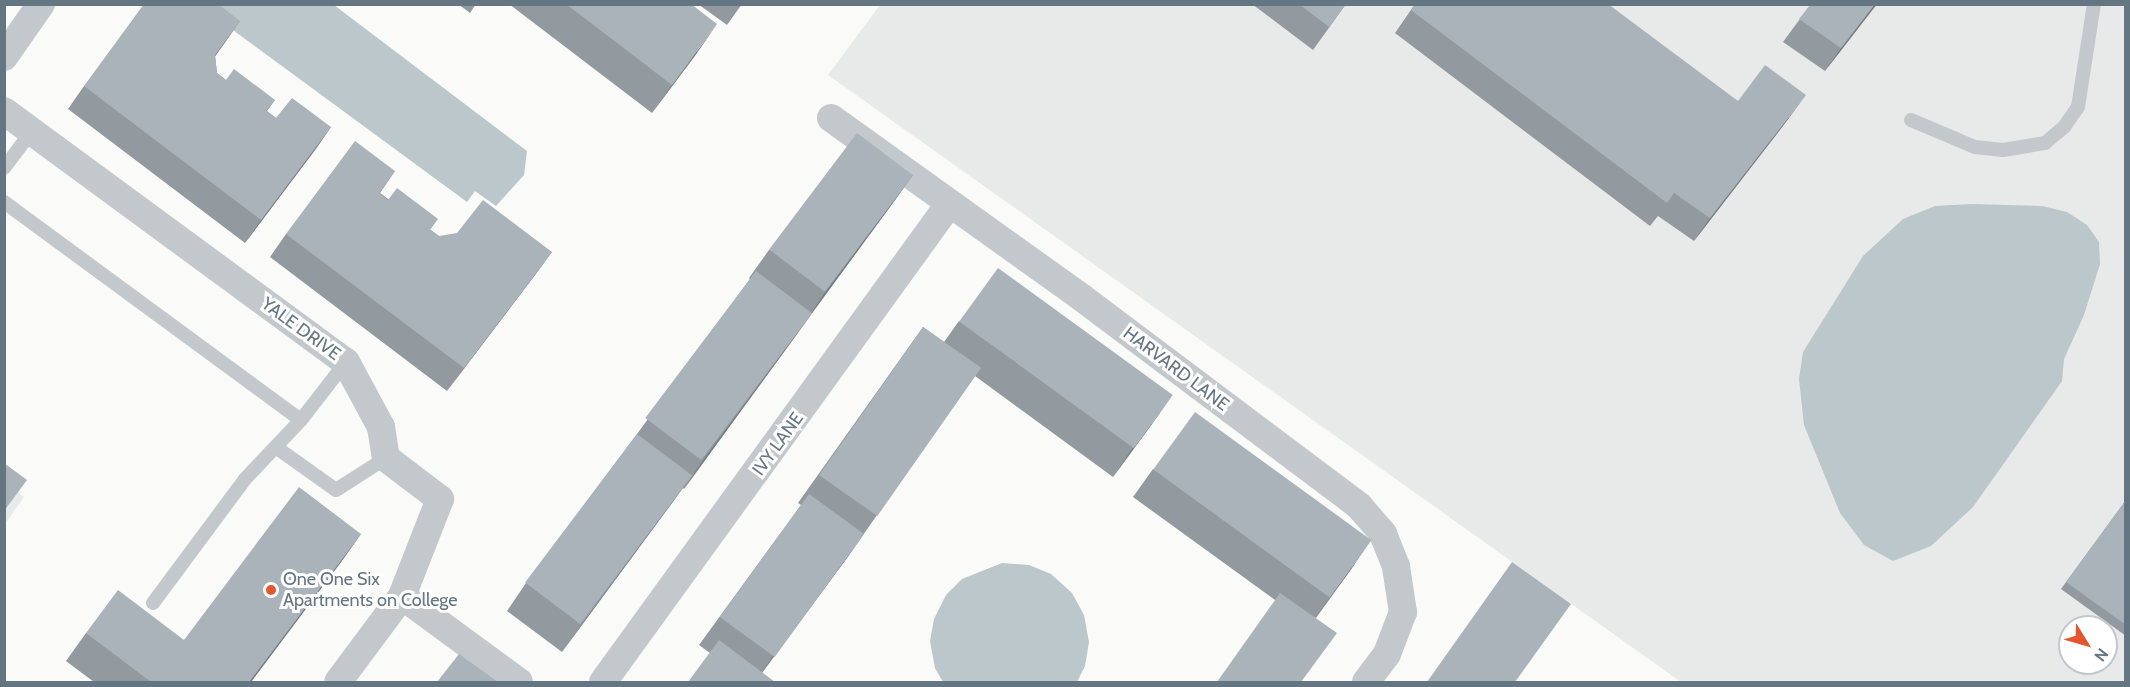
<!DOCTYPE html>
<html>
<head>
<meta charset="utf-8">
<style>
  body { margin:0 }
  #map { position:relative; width:2130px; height:687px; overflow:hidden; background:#fafaf8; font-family:Cabin,sans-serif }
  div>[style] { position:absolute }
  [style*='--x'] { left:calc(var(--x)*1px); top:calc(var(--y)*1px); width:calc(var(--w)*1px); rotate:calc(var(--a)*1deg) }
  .built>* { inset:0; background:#e8e9e9 }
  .water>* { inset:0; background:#bbc7cb }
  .lane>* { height:14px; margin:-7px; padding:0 7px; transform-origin:7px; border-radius:7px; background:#c3c8cc }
  .street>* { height:28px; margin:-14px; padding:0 14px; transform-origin:14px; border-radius:14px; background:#c3c8cc }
  .wall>* { inset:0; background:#929a9f }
  .shaded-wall>* { inset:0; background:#777d82 }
  .building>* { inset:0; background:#aab3b9; transform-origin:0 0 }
  .dots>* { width:16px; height:16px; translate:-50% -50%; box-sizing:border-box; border:3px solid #fff; border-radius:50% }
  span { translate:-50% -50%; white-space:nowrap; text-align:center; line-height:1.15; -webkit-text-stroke:6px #fff; paint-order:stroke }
  .street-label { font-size:18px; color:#657683 }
  .poi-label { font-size:18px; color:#657683 }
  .left { translate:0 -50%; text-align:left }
  .frame { position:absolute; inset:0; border:6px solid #657683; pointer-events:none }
  .north { position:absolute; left:2058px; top:615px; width:60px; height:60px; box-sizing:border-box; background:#fff; border:2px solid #c1c8cd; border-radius:50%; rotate:127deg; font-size:16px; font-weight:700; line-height:24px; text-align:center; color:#657683 }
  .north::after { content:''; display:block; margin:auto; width:21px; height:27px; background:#e4572e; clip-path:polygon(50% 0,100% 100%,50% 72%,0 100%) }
</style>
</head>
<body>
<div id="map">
  <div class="built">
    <i style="clip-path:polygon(evenodd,880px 5px,2125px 5px,2125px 682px,1681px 682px,828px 75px,880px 5px,2070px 627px,2106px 627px,2106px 663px,2070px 663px,2070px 627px)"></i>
    <i style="clip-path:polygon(5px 483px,24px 497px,5px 524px)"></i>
  </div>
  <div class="water">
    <i style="clip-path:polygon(199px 5px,334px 5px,527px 151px,524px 175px,496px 206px,475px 191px,467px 202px)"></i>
    <i style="clip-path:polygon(1971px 204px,2042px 206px,2067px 212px,2087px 225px,2099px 242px,2100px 264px,2084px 315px,2064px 359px,2062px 381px,1973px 507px,1931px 546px,1893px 561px,1864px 545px,1840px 513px,1804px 425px,1799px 379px,1803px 352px,1863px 256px,1903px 219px,1935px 206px)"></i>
    <i style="clip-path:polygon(1002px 563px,1029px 565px,1051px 574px,1072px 593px,1084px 615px,1089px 642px,1085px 666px,1077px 682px,943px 682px,935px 668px,930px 641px,934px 619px,946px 595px,962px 579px)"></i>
  </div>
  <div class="lane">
    <i style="--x:1911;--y:120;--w:69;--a:22.9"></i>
    <i style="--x:1975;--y:147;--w:28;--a:6"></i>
    <i style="--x:2003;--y:150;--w:43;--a:-9.5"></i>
    <i style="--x:2045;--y:143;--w:25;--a:-40"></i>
    <i style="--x:2064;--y:127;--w:24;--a:-55"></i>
    <i style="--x:2078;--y:107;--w:104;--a:-81.2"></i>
    <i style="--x:4;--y:168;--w:46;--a:-52.9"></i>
    <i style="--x:4;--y:202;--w:368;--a:36.3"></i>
    <i style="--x:301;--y:420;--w:73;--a:-52.2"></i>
    <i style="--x:277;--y:448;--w:72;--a:35.4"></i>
    <i style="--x:336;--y:490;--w:59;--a:-32.6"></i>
    <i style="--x:153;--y:603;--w:154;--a:-53.4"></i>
    <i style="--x:245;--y:479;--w:81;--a:-46.5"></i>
  </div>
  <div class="street">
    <i style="--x:4;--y:57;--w:65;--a:-55.1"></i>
    <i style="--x:4;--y:111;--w:424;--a:36.3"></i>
    <i style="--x:346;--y:362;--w:74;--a:61.7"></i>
    <i style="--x:381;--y:427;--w:31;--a:81"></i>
    <i style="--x:386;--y:458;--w:68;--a:37.2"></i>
    <i style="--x:440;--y:499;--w:104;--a:111.4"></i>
    <i style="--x:402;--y:596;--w:107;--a:126.7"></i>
    <i style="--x:831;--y:118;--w:307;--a:35.6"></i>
    <i style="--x:1081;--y:297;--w:348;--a:36.9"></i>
    <i style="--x:1359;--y:506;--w:37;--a:49"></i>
    <i style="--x:1383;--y:534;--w:35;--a:68"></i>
    <i style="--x:1396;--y:567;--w:46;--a:81.2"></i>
    <i style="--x:1403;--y:612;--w:45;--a:110.9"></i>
    <i style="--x:1387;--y:654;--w:35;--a:127"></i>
    <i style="--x:402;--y:596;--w:145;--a:36.3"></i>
    <i style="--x:603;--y:682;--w:591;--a:-54.08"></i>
  </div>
  <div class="wall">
    <i style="clip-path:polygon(458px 4px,476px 4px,470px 13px)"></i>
    <i style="clip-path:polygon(509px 4px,691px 4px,697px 53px,652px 113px)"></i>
    <i style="clip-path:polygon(698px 4px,742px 4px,727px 25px)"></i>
    <i style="clip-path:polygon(1252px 4px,1346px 4px,1313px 50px)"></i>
    <i style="clip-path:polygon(1415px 4px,1738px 101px,1789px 118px,1694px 241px,1658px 216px,1650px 226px,1395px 33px)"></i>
    <i style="clip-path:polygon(1811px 4px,1877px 4px,1825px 71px,1783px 42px)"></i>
    <i style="clip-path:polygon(240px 21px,215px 56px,217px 73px,226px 80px,275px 100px,267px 111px,276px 118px,331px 127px,315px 150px,245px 243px,68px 109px,84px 86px)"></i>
    <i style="clip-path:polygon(395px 171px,380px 193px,439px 236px,552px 252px,535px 275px,447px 391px,270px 257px,286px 234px)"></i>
    <i style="clip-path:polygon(913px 175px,684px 489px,683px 488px,562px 652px,507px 611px,526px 583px,637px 434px,750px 279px,749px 278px,769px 250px)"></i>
    <i style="clip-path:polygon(959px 321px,1152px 424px,1113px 477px,975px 376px,844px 562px,762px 673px,710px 653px,699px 645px,801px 505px,798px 503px,923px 327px,944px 342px)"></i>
    <i style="clip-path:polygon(1153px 469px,1352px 568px,1316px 618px,1275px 600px,1133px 497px)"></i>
    <i style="clip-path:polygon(2126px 500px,2126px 636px,2061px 589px)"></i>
    <i style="clip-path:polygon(361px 534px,341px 562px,251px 682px,94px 682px,66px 661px,86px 633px,184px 640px)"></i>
  </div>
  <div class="shaded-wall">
    <i style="clip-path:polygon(1875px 4px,1877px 4px,1825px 71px,1841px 48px)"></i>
    <i style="clip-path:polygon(240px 21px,224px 44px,199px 78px,215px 55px)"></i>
    <i style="clip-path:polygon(717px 24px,697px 53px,652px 113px,672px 85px)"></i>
    <i style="clip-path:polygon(1806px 95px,1789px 118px,1694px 241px,1710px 218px)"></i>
    <i style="clip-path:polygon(331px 127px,315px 150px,245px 243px,261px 220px)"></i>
    <i style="clip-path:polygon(913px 175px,893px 203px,806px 321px,825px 292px)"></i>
    <i style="clip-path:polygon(552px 252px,535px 275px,447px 391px,464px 368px)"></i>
    <i style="clip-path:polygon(812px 313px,792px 341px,684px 489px,703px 460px)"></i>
    <i style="clip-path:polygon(1172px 396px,1152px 424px,1113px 477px,1132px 449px)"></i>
    <i style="clip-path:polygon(692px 475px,672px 503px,562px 652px,582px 624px)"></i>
    <i style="clip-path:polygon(361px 534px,341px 562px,251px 682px,249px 682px)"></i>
    <i style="clip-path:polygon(864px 534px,844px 562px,755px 682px,773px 656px)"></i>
    <i style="clip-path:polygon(1371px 540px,1352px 568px,1310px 625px,1330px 597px)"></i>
  </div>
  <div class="building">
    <i style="clip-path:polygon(144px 4px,218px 4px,240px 21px,215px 55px,217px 73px,226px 80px,234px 69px,275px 100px,266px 111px,276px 118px,292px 98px,331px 127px,261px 220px,84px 86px)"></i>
    <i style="clip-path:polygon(566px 4px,691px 4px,717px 24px,672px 85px)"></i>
    <i style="clip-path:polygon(1299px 4px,1346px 4px,1329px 27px)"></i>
    <i style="clip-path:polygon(1415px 4px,1608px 4px,1738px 101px,1765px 65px,1806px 95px,1710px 218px,1674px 193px,1667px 203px,1411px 10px)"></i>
    <i style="clip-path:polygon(1811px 4px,1875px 4px,1841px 48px,1799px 19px)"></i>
    <i style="left:857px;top:133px;width:70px;height:146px;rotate:37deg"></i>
    <i style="clip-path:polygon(355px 141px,395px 171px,379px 193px,388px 200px,397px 188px,438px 219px,430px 230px,439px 236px,457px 233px,483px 200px,552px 252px,464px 368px,286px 234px)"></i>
    <i style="left:998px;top:268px;width:216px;height:66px;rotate:36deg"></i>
    <i style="left:756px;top:271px;width:70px;height:184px;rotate:37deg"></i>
    <i style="left:923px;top:327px;width:71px;height:181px;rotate:35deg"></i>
    <i style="left:1195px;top:412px;width:218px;height:71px;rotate:36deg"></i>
    <i style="left:637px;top:434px;width:69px;height:186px;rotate:37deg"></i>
    <i style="clip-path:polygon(4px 463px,27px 480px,4px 511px)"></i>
    <i style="clip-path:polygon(299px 487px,361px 534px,249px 682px,151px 682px,86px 633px,118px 590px,184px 640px)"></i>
    <i style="left:809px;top:494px;width:68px;height:152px;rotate:36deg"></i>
    <i style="clip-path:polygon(2126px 500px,2126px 625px,2066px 582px)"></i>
    <i style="clip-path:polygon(1512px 562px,1571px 604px,1515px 682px,1427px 682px)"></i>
    <i style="clip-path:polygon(1280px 593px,1337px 633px,1301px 682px,1217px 682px)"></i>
    <i style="clip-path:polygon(719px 640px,775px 682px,688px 682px)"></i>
    <i style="clip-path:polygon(459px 654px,498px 682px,437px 682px)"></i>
  </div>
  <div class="dots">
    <i style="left:271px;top:590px;background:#e4572e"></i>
  </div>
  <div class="street-label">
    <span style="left:301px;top:329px;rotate:36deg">YALE DRIVE</span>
    <span style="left:1176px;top:369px;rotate:37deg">HARVARD LANE</span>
    <span style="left:778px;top:444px;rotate:-54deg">IVY LANE</span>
  </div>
  <div class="poi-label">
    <span class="left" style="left:283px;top:590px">One One Six<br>Apartments on College</span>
  </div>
  <div class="frame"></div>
  <div class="north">N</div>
</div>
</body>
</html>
